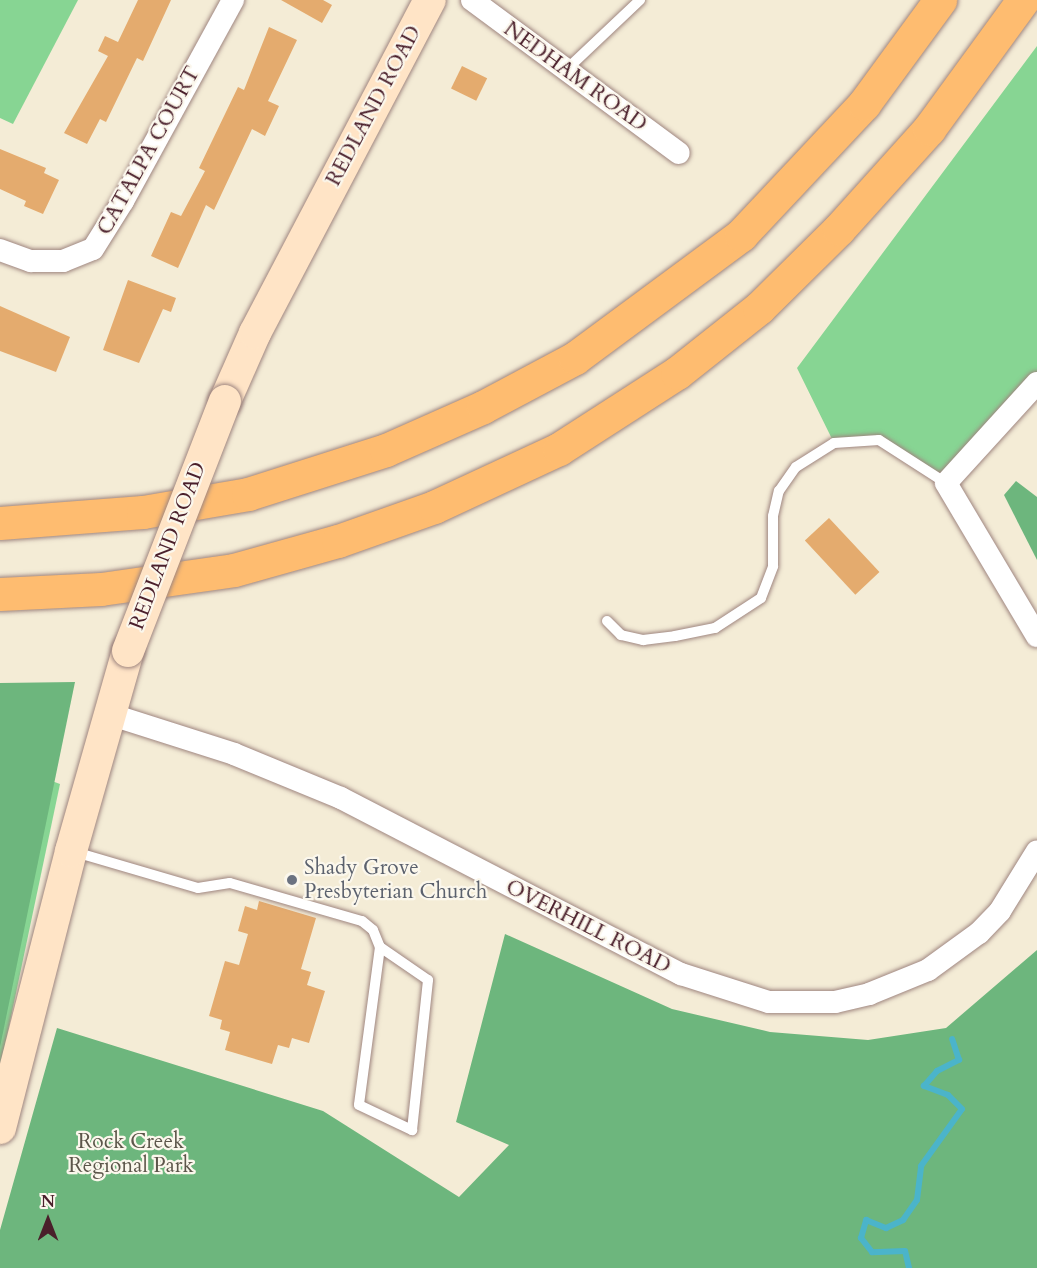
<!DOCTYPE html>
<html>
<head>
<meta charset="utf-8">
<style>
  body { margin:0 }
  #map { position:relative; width:1037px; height:1268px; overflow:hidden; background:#f4ecd6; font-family:Cardo,serif }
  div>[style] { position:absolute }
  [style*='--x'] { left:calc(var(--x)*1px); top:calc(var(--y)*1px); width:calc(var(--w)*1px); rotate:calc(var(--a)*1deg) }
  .green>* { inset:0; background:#87d593 }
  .forest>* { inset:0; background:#6db67d }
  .stream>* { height:6px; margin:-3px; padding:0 3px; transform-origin:3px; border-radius:3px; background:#4bb4ca }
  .building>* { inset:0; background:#e4ab6e; transform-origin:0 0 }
  .roads { filter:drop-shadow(0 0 2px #9f8680) drop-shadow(0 0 2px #9f8680) }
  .service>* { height:10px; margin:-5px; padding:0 5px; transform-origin:5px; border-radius:5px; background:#fff }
  .minor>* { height:22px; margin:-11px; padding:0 11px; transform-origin:11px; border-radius:11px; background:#fff }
  .secondary>* { height:32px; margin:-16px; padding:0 16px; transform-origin:16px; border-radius:16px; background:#ffe4c6 }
  .motorway>* { height:33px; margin:-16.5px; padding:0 16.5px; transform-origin:16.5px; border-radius:16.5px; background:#febc70 }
  .bridges { filter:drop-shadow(0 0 2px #9f8680) drop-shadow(0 0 2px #9f8680) }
  .secondary-bridge>* { height:32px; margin:-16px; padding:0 16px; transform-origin:16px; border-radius:16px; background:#ffe4c6 }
  .dots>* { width:16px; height:16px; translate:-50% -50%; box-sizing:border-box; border:3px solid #fbf7ec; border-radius:50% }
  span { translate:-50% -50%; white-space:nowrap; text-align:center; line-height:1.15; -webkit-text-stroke:4.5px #fbf7ec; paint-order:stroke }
  .street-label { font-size:21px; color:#4a1f2b }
  .worship-label { font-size:21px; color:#5b616d }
  .left { translate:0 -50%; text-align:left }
  .park-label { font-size:21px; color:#5c564a }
  .north { position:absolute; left:18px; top:1190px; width:60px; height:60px; -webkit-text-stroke:4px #fbf7ec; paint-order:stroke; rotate:0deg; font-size:16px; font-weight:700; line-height:24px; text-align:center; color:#4a1f2b }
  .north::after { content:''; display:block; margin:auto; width:21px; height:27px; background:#4a1f2b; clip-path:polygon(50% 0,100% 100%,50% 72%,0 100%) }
</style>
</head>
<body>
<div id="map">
  <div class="green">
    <i style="clip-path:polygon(0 0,78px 0,13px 124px,0 118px)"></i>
    <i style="clip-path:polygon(1037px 46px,1037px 383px,946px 483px,879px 440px,834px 443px,797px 368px)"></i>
    <i style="clip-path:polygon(0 762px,60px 784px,0 1069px)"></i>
  </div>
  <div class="forest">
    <i style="clip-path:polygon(1016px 481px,1037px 497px,1037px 560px,1004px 495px)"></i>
    <i style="clip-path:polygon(75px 682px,0 1047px,0 683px)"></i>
    <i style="clip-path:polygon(505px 934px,672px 1009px,770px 1032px,868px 1040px,946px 1028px,1037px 950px,1037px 1268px,0 1268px,0 1230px,57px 1028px,323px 1111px,459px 1197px,509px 1145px,456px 1122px)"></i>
  </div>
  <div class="stream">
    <i style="--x:909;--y:1268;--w:17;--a:-103"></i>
    <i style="--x:905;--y:1251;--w:33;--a:178"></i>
    <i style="--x:872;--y:1252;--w:18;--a:-128"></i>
    <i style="--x:861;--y:1238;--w:19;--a:-74"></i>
    <i style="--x:866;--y:1220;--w:22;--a:22"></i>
    <i style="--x:886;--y:1228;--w:19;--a:-25"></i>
    <i style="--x:903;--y:1220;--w:24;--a:-55"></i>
    <i style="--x:917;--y:1200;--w:34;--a:-83"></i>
    <i style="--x:921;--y:1166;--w:70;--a:-54.3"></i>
    <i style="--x:962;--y:1109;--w:20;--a:-135"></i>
    <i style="--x:948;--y:1095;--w:26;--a:-159"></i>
    <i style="--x:924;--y:1086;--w:20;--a:-49"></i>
    <i style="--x:937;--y:1071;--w:25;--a:-27"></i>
    <i style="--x:959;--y:1060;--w:22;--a:-108"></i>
  </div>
  <div class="building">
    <i style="clip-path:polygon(138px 0,171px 0,143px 61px,137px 58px,106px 122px,100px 119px,87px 144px,64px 133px,108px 56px,98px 51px,105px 36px,118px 42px)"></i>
    <i style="clip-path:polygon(281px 0,323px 0,332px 5px,322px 23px)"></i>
    <i style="clip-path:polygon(269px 27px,297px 40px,268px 101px,279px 106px,265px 136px,252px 129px,214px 210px,206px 205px,178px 268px,151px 256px,171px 212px,181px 216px,205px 171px,199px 168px,238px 87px,244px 90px)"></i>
    <i style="left:462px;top:66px;width:28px;height:25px;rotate:26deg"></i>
    <i style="clip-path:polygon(0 149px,46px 168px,44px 173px,59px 180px,43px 214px,24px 206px,26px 201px,0 189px)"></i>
    <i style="clip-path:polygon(128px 280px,176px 298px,171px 312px,163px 309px,139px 363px,103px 350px)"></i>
    <i style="clip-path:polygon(0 306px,70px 337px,56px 372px,0 351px)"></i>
    <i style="left:829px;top:518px;width:74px;height:33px;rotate:47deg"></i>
    <i style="clip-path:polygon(259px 901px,316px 918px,301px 969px,311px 972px,307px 985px,325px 991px,309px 1043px,292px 1038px,289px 1048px,278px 1045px,272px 1064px,225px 1050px,230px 1032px,220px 1029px,222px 1020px,209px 1016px,225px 961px,239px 965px,248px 934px,238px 931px,245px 906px,257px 910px)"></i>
  </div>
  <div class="roads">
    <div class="service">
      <i style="--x:566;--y:70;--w:102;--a:-43.4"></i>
      <i style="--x:607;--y:621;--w:20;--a:45"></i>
      <i style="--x:621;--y:635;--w:23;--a:13"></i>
      <i style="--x:643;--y:640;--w:32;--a:-7"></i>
      <i style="--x:675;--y:636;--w:41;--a:-11.3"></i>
      <i style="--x:715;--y:628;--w:55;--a:-33.1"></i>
      <i style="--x:761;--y:598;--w:34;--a:-69"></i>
      <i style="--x:773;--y:566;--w:50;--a:-90"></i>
      <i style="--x:773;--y:516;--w:26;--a:-77"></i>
      <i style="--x:779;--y:491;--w:29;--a:-55"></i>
      <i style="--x:796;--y:467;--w:45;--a:-32.3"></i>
      <i style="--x:834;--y:443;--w:45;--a:-3.8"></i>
      <i style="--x:879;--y:440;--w:80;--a:32.7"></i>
      <i style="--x:75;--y:852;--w:128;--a:16.3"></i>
      <i style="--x:198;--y:888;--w:32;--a:-9"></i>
      <i style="--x:230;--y:883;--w:137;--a:16.1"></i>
      <i style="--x:362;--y:921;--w:14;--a:39"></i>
      <i style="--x:373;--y:930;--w:18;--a:68"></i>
      <i style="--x:380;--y:947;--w:159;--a:97.6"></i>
      <i style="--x:359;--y:1105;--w:59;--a:25.3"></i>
      <i style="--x:412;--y:1130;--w:151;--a:-83.9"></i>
      <i style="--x:428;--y:980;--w:58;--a:-145.5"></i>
    </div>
    <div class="minor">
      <i style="--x:472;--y:0;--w:257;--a:36.5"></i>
      <i style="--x:0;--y:250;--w:33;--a:20"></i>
      <i style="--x:31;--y:261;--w:32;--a:0"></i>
      <i style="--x:63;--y:261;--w:32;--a:-22"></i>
      <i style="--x:93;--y:249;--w:57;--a:-58"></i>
      <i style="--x:123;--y:201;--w:229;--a:-61.3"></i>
      <i style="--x:1037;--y:383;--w:135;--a:132.3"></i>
      <i style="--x:946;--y:483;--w:178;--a:59.3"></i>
      <i style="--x:109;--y:714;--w:131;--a:17.7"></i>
      <i style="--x:234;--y:754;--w:116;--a:22.4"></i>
      <i style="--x:341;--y:798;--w:383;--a:27.4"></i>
      <i style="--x:681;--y:974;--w:92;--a:17.7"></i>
      <i style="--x:769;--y:1002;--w:66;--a:0"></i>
      <i style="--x:835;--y:1002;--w:35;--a:-13"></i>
      <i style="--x:869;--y:994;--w:64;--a:-22.1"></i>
      <i style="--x:928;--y:970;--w:63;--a:-36"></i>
      <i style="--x:979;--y:933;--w:30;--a:-46"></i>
      <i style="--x:1000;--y:911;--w:70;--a:-58.3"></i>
    </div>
    <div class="secondary">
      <i style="--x:225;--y:401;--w:74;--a:-66.2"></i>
      <i style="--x:255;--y:333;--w:376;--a:-62.3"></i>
      <i style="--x:0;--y:1128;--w:286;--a:-75.6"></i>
      <i style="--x:71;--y:851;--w:208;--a:-74.1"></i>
    </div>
    <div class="motorway">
      <i style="--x:0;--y:523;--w:143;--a:-4.4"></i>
      <i style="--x:143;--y:512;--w:107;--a:-9.7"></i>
      <i style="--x:248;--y:494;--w:145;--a:-17.7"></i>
      <i style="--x:386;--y:450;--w:106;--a:-23.9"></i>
      <i style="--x:483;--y:407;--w:104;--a:-28"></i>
      <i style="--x:575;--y:358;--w:207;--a:-36.5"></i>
      <i style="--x:741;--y:235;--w:180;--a:-46.8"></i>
      <i style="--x:864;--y:104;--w:129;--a:-53.8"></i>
      <i style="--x:0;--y:594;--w:101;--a:-2.8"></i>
      <i style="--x:101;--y:589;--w:134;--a:-8.1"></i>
      <i style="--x:234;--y:570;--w:108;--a:-15.6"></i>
      <i style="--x:338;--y:541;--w:102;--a:-19.5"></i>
      <i style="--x:434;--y:507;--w:138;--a:-24.9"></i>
      <i style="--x:559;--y:449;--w:140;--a:-32.8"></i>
      <i style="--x:677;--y:373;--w:105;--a:-38.4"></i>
      <i style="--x:759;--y:308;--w:112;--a:-44.6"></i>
      <i style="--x:839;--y:229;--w:135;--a:-48"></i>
      <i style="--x:929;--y:129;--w:160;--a:-53.9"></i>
    </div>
  </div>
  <div class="bridges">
    <div class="secondary-bridge">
      <i style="--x:128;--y:651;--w:268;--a:-68.8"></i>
    </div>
  </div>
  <div class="dots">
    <i style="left:292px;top:880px;background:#6b7280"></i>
  </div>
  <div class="street-label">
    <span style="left:575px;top:77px;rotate:36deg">NEDHAM ROAD</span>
    <span style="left:374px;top:106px;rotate:-62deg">REDLAND ROAD</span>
    <span style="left:149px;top:151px;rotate:-61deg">CATALPA COURT</span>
    <span style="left:168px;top:546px;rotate:-69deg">REDLAND ROAD</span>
    <span style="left:588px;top:927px;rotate:27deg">OVERHILL ROAD</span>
  </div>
  <div class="worship-label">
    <span class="left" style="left:304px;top:880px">Shady Grove<br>Presbyterian Church</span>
  </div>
  <div class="park-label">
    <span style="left:131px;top:1154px">Rock Creek<br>Regional Park</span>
  </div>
  <div class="north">N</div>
</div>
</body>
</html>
